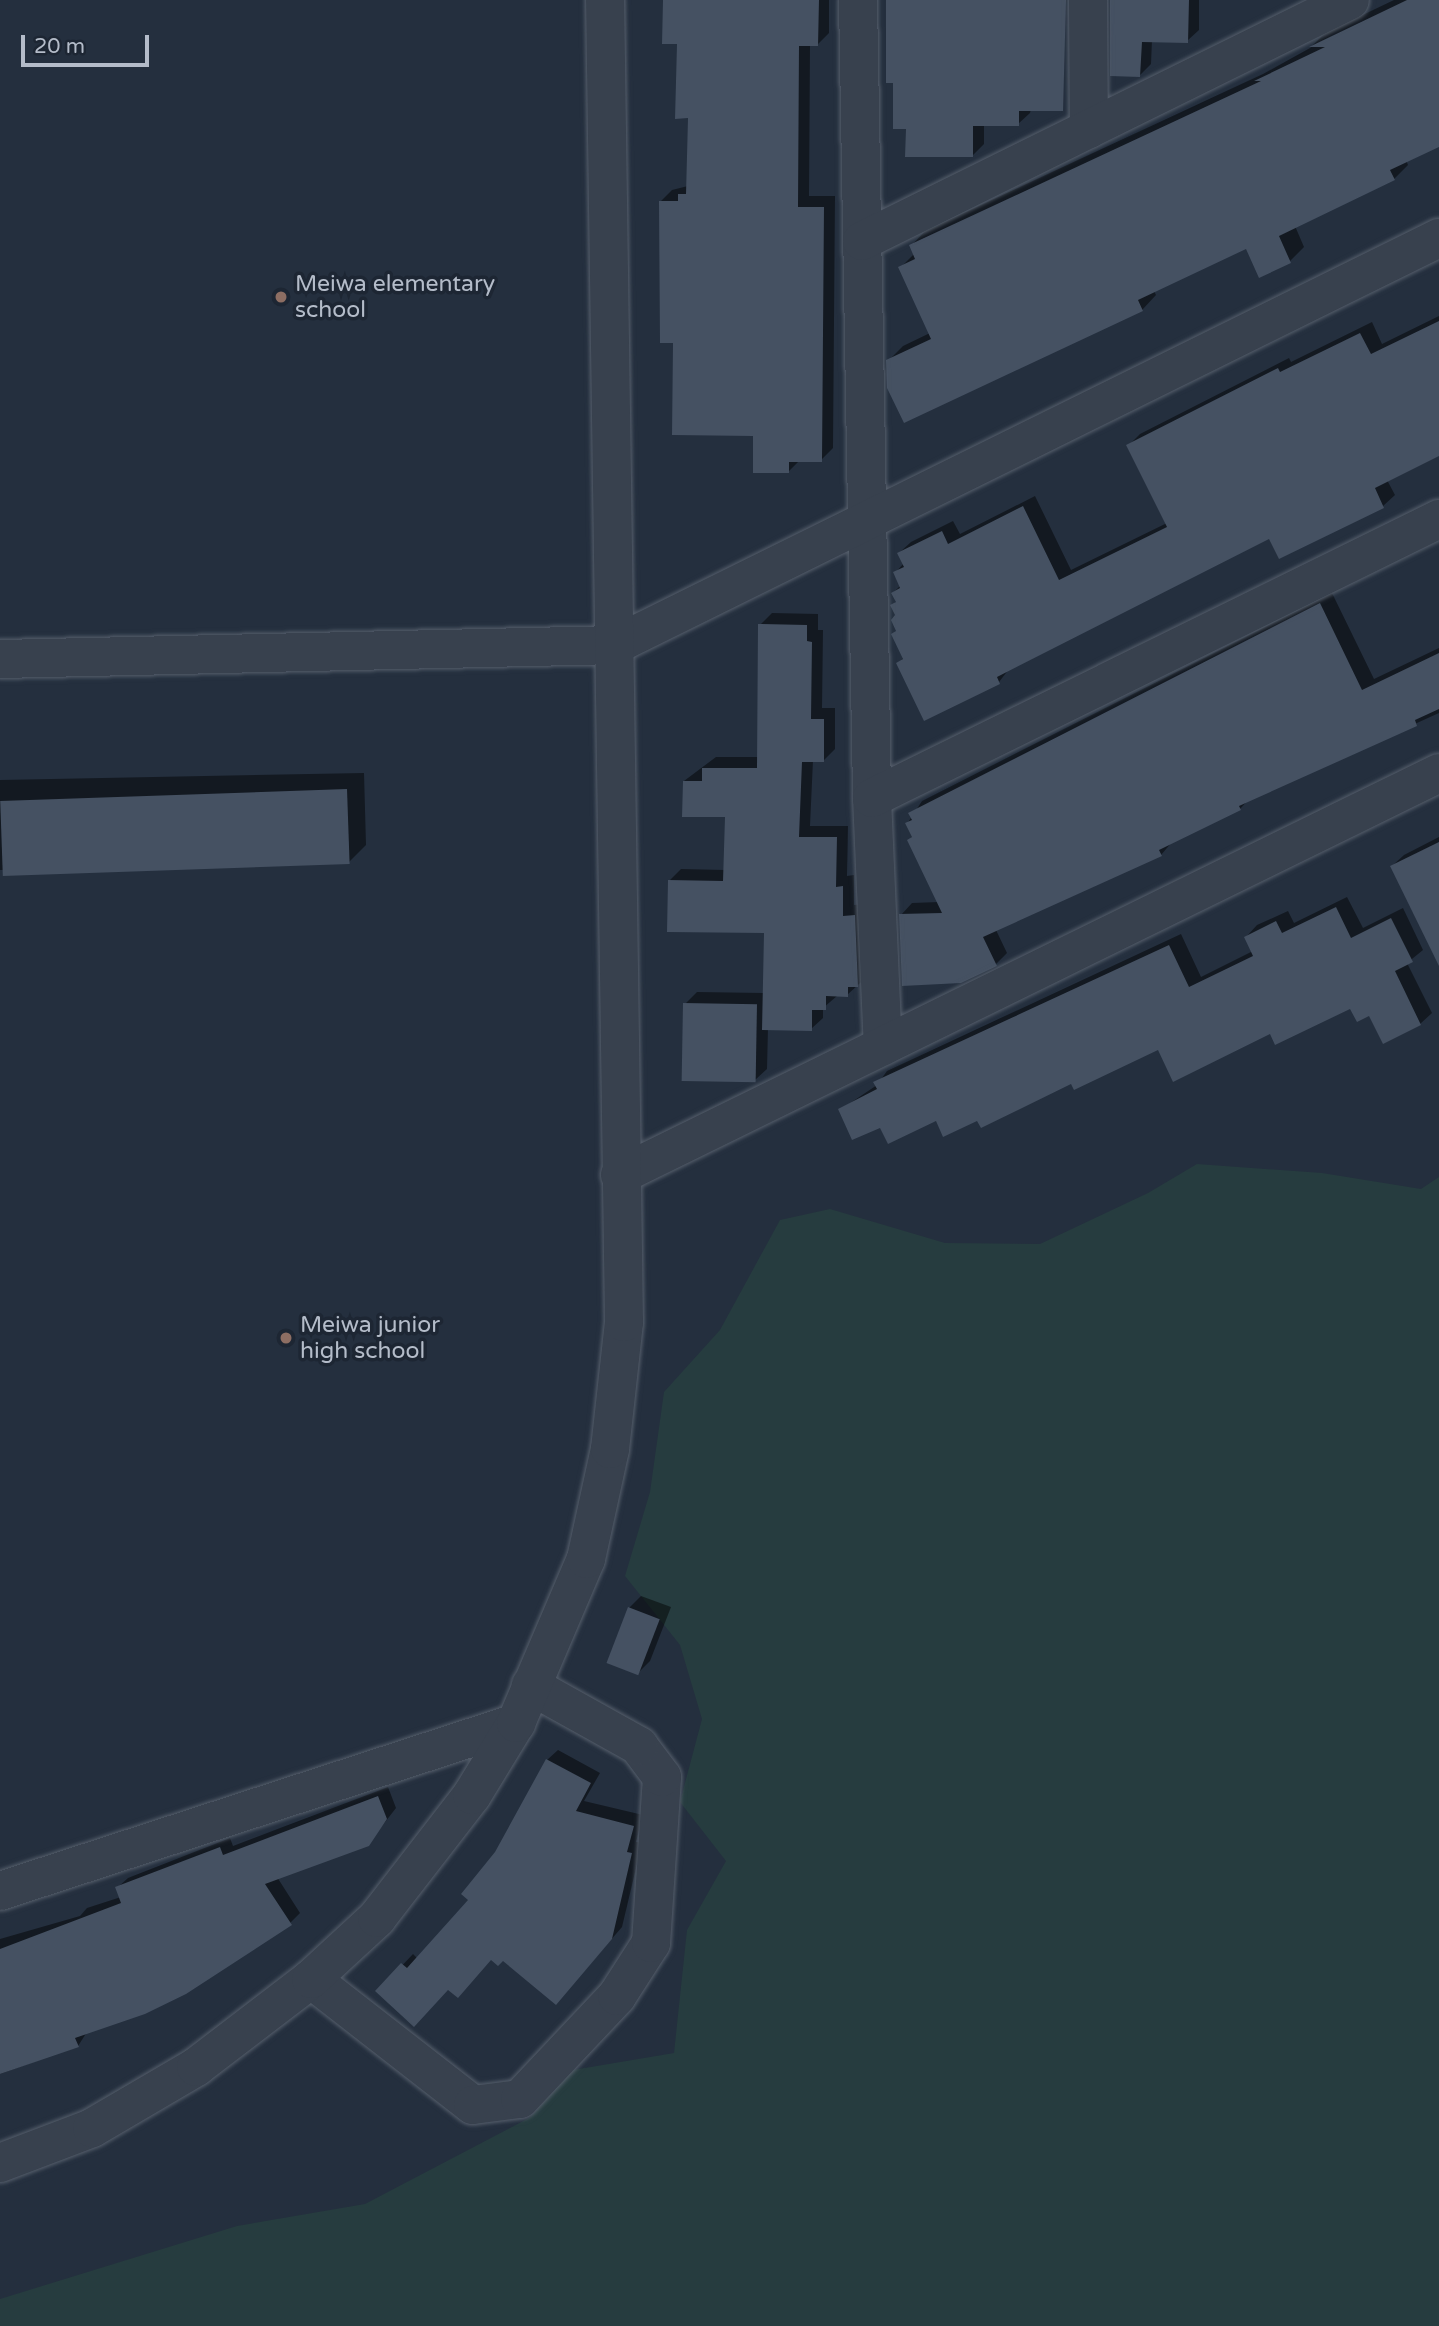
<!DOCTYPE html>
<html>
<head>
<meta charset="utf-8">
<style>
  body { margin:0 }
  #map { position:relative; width:1439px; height:2326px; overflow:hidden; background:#242f3e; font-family:"Varela Round",sans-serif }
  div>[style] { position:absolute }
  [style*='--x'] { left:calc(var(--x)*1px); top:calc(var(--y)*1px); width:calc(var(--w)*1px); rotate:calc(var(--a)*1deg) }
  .green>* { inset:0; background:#263c3f }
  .shadow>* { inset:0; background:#0007 }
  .building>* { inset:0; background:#455162; transform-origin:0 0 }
  .roads { filter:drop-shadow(0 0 2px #565f6c) drop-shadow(0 0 2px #565f6c) }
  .minor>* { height:38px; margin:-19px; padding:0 19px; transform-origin:19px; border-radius:19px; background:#38414e }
  .dots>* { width:19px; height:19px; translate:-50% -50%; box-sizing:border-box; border:4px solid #1d2633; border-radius:50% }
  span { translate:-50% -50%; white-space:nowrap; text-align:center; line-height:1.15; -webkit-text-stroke:7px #1d2633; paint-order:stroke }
  .poi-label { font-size:23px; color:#b4bcc9 }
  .left { translate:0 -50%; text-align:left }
  .scale { position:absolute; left:21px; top:35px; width:128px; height:32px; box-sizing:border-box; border:4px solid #b4bcc9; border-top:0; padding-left:9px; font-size:21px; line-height:24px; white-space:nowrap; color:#b4bcc9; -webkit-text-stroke:5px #1d2633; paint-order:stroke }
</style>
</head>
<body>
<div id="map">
  <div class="green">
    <i style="clip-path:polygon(1197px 1164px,1322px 1173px,1421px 1189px,1439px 1177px,1439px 2326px,0 2326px,0 2299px,237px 2226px,365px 2204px,529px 2118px,573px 2070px,674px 2053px,687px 1930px,726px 1861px,680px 1802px,702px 1719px,680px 1645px,625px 1576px,650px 1492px,664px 1392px,720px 1330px,780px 1220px,830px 1209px,945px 1243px,1040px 1244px,1148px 1193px)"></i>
  </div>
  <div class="shadow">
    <i style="clip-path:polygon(665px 0,829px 0,829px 33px,817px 45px,810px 45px,809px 196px,835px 196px,833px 448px,821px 460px,800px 460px,789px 471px,675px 341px,660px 202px,672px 190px,688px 186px,690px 117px,678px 43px)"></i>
    <i style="clip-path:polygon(888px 0,1060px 0,1030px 113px,1018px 124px,984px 124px,984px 144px,972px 156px,907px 128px,895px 81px)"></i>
    <i style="clip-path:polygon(1110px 0,1199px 0,1199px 30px,1187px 41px,1152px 40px,1151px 64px,1140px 75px)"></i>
    <i style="clip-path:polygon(1394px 0,1439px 0,1439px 143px,1406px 160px,1408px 165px,1394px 179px,1295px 226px,1304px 247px,1290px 261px,1247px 246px,1154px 291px,1156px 295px,1142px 310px,888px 361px,903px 346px,930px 333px,900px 268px,915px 253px,911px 246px,925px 231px,1263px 74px,1310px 48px,1325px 33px)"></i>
    <i style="clip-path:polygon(1439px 316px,1439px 454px,1387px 480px,1395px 495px,1383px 506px,1280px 557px,1270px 537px,1009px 669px,999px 682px,898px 664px,904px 657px,893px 605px,897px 601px,893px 593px,901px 585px,895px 573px,904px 563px,899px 553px,911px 542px,953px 521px,960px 534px,1035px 496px,1071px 570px,1167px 523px,1128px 446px,1140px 434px,1289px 358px,1291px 362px,1372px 322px,1382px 344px)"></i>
    <i style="clip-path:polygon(1332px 593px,1374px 679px,1439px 648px,1439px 713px,1249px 799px,1240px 809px,1172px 842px,1161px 855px,996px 930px,1007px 953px,996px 964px,901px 915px,912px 903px,939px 902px,909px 840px,913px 836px,907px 824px,922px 801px)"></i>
    <i style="clip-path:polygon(772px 613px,818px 614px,818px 630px,823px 630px,822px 708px,835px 708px,835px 749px,823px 761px,813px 760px,810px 826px,848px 826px,847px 876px,854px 875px,854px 905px,866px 904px,870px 974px,847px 995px,837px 996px,823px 1008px,823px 1018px,811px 1029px,768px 1028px,767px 1069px,755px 1080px,685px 1004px,697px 992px,765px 993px,766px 931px,669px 881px,681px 869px,725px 870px,727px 815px,684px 781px,716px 757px,759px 757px,760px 625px)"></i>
    <i style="clip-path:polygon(364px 773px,366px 845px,348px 863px,0 870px,0 780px)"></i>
    <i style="clip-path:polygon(1439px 837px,1439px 901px,1392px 866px,1404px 855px)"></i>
    <i style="clip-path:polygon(1347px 897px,1363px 928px,1403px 908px,1423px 950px,1407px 963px,1432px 1013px,1420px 1024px,1351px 1006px,1271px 1032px,1159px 1047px,978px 1118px,881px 1125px,840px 1110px,877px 1085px,887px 1071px,1181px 934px,1201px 977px,1253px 951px,1246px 937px,1257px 925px,1288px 911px,1294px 923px)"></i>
    <i style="clip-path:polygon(641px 1596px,671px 1607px,650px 1661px,638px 1673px,629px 1608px)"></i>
    <i style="clip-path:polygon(558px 1750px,600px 1773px,584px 1801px,643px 1815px,636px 1842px,642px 1843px,622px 1927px,566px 1992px,503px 1959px,492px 1958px,448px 1988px,378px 1991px,413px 1954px,418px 1959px,471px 1900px,547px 1760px)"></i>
    <i style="clip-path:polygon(388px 1787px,396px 1808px,368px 1844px,277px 1877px,300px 1913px,290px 1923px,87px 2032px,78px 2046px,0 2074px,0 1939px,80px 1916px,87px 1908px,121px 1897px,117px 1888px,128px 1878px,230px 1838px,233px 1846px)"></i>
  </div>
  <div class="building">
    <i style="clip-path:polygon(663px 0,819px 0,818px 46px,799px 46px,798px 207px,824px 207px,822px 462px,789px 462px,789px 473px,753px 473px,753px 436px,672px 435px,673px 343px,660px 343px,659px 201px,678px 201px,678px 194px,686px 194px,688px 118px,675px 119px,677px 44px,662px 44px)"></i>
    <i style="clip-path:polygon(886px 0,1066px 0,1063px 111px,1019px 111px,1019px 126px,973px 126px,973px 157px,905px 157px,906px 129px,893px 129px,893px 83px,886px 83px)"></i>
    <i style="clip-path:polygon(1110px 0,1189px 0,1188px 43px,1142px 42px,1140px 77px,1110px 76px)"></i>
    <i style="clip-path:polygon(1407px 0,1439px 0,1439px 147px,1390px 170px,1395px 180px,1279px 236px,1291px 263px,1259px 278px,1246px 249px,1138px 300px,1143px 311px,904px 423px,887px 388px,886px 360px,931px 339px,898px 267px,915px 259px,909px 245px,1261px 81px,1254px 81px,1325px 47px,1309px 47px)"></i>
    <i style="clip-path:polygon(1439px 321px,1439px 456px,1375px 488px,1384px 508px,1279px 559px,1269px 539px,997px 677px,1000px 684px,924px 721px,896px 663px,903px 659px,891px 634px,896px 631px,891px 620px,895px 615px,890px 605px,896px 602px,891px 593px,900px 588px,893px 572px,904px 567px,897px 553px,942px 531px,948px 544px,1023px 506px,1059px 580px,1167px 527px,1126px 445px,1278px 368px,1280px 372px,1360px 333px,1371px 354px)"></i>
    <i style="clip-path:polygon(1320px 603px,1362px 690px,1439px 653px,1439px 709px,1415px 720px,1417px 726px,1239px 806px,1241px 810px,1159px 850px,1162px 856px,983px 937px,997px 966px,961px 983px,902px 986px,899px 914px,942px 913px,907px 840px,912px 837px,905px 823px,912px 820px,908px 813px)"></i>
    <i style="clip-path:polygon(758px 624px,807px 625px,807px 641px,812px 642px,811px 719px,824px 719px,824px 762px,802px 762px,799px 837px,837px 837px,836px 887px,843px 886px,843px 916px,855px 915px,858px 987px,848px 987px,848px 997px,826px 996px,826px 1010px,812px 1010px,812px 1031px,762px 1030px,764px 933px,667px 932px,668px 880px,723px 881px,725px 817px,682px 817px,683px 781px,702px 781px,702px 768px,757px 768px)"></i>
    <i style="left:347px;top:789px;width:75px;height:347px;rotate:88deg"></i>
    <i style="clip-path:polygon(1439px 842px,1439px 966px,1390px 866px)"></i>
    <i style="clip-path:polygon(1336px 907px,1351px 938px,1391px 918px,1413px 962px,1395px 971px,1421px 1025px,1383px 1044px,1369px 1016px,1357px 1022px,1350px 1009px,1275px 1045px,1270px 1034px,1173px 1082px,1158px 1050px,1074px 1090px,1071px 1084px,981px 1128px,977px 1121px,943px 1137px,936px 1121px,888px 1144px,880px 1128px,852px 1140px,838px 1109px,877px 1089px,873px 1082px,1169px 945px,1189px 987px,1253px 956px,1244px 937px,1276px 921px,1282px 933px)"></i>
    <i style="left:683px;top:1003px;width:74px;height:78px;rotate:1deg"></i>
    <i style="left:628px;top:1607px;width:34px;height:60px;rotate:21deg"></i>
    <i style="clip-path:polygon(546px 1759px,591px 1783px,576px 1811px,634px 1826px,627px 1852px,632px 1853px,612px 1939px,556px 2005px,503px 1961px,498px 1966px,491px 1960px,458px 1998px,448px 1990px,414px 2027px,375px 1991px,401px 1963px,407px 1968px,468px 1900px,461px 1894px,495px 1852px)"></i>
    <i style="clip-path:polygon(378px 1796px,387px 1819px,369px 1846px,265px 1884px,292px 1925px,186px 1994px,145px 2014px,75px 2038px,79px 2047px,0 2074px,0 1949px,121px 1903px,115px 1887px,220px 1847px,223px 1855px)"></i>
  </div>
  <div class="roads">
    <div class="minor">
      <i style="--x:858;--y:0;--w:798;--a:88.99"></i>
      <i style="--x:872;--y:798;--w:248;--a:87.5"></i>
      <i style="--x:1088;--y:0;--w:129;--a:89.6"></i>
      <i style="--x:862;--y:241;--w:544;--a:-26.28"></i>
      <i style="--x:0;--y:659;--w:615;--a:-1.3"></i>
      <i style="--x:615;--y:645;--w:919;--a:-26.29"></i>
      <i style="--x:872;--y:798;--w:632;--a:-26.2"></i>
      <i style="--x:620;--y:1175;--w:912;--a:-26.14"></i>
      <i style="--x:0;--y:1891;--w:543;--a:-18.03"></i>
      <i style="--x:311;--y:1979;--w:205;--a:37.9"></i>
      <i style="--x:473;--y:2105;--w:47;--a:-7.3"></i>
      <i style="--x:520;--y:2099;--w:141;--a:-46.7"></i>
      <i style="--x:617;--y:1996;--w:63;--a:-57.3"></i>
      <i style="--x:651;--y:1943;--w:166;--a:-86.2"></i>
      <i style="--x:662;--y:1777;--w:39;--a:-127"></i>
      <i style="--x:639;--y:1746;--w:124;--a:-150.9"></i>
      <i style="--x:0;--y:2163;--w:98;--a:-20.8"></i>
      <i style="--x:92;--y:2128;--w:121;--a:-30.4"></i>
      <i style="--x:196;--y:2067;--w:145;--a:-37.4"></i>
      <i style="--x:311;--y:1979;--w:90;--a:-42.7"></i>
      <i style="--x:377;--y:1918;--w:155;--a:-52.3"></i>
      <i style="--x:472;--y:1795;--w:84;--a:-58.6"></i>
      <i style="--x:516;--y:1723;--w:178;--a:-66.9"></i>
      <i style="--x:586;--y:1559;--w:113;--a:-77.7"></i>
      <i style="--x:610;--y:1449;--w:128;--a:-83.7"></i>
      <i style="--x:624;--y:1322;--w:1322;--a:-90.82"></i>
    </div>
  </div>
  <div class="dots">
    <i style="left:281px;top:297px;background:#8d6e63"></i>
    <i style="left:286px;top:1338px;background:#8d6e63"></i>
  </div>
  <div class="poi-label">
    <span class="left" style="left:295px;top:297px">Meiwa elementary<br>school</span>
    <span class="left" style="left:300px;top:1338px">Meiwa junior<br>high school</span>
  </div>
  <div class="scale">20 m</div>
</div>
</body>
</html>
